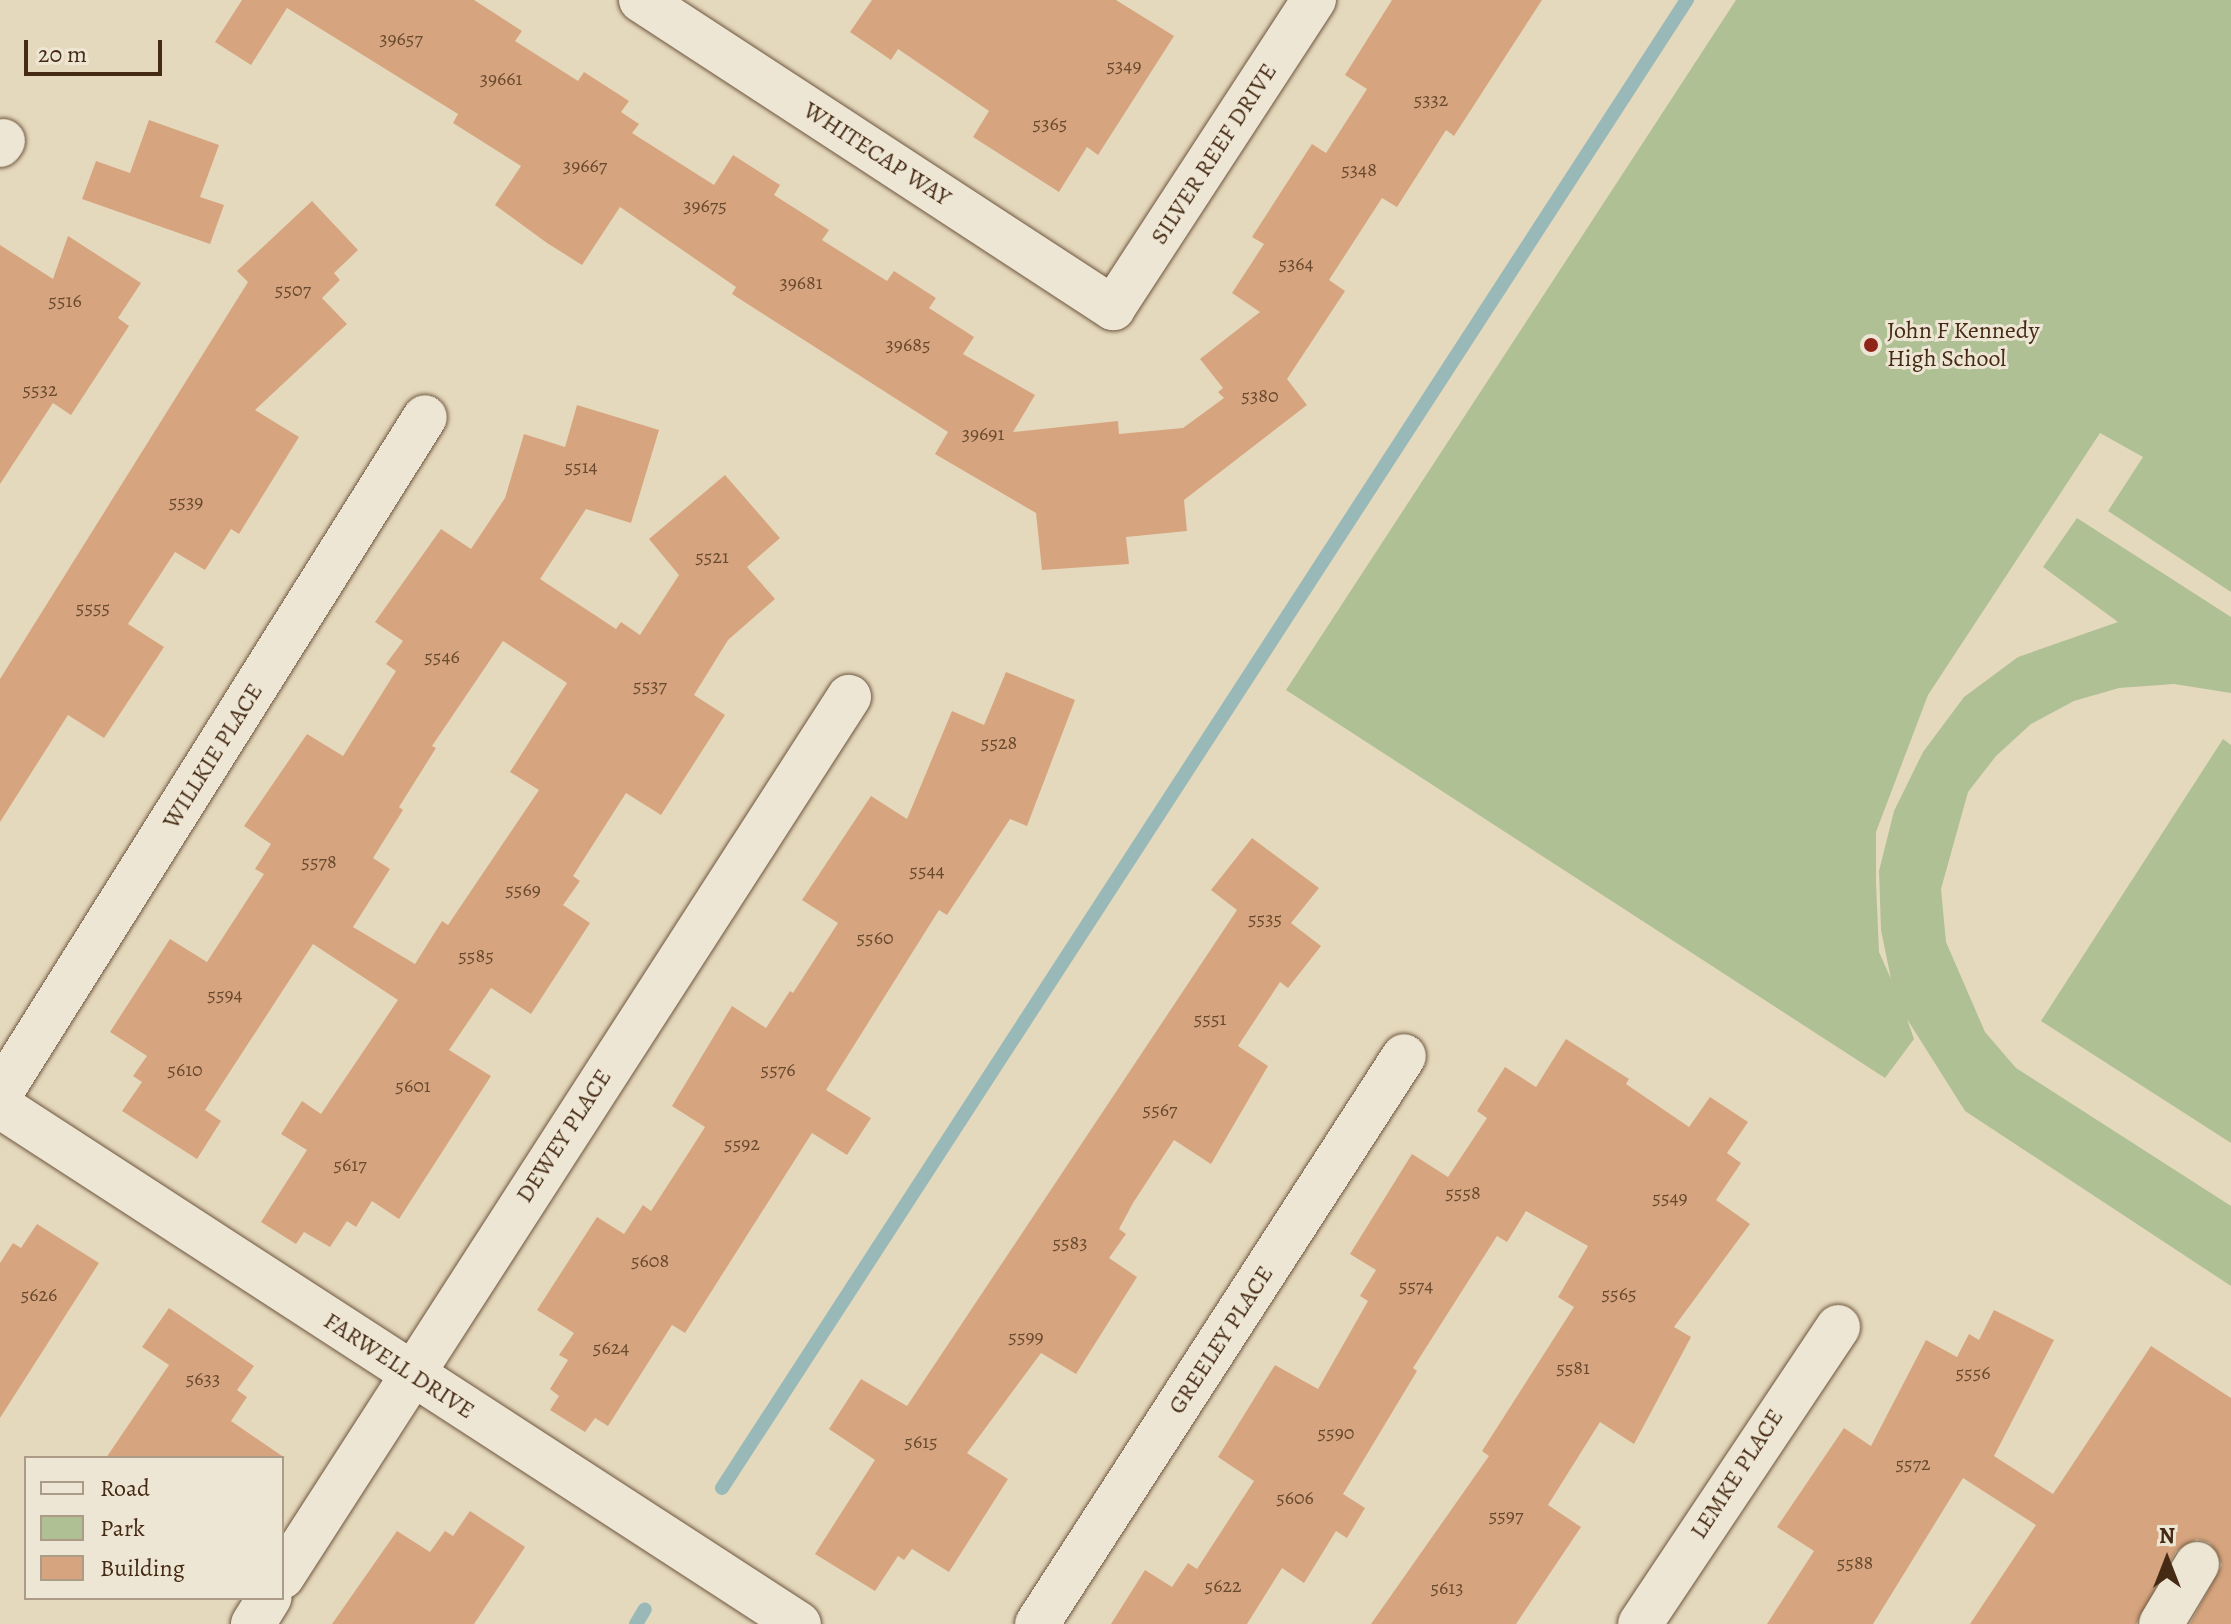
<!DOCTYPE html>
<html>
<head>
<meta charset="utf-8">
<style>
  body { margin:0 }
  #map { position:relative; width:2231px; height:1624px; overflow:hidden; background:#e5d9bd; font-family:Alegreya,serif }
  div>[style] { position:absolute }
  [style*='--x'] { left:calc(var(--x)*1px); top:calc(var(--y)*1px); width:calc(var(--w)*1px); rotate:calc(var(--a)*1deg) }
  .green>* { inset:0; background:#b0c095 }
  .stream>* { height:14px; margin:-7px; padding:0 7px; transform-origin:7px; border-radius:7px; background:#98b9b8 }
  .building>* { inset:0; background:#d6a57f }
  .roads { filter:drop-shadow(0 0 2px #6e563e) drop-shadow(0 0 2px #6e563e) }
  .minor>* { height:44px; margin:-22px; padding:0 22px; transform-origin:22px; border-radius:22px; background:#eee6d4 }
  .dots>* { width:22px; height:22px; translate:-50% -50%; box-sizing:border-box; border:4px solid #eee6d4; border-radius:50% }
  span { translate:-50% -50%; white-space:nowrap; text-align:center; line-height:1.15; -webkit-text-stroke:6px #eee6d4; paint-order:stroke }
  .number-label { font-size:20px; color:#6a4a2f }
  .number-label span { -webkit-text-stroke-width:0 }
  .street-label { font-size:24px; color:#462b14 }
  .poi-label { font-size:24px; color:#462b14 }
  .left { translate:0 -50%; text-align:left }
  .legend { position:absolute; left:24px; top:1456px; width:260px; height:144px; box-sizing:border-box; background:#eee6d4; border:2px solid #ab9b87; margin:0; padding:10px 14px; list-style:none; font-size:24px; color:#462b14 }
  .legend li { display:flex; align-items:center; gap:16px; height:40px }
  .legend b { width:40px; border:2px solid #ab9b87 }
  .north { position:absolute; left:2127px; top:1520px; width:80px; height:80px; -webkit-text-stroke:6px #eee6d4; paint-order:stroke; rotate:0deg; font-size:22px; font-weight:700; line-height:32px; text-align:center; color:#462b14 }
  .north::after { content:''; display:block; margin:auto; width:28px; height:36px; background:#462b14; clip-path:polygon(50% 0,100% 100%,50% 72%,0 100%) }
  .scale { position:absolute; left:24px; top:40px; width:138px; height:36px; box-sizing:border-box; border:4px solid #462b14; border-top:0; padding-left:10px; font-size:24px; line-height:28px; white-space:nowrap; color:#462b14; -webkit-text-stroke:6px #eee6d4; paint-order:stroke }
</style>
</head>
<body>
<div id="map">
  <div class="green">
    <i style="clip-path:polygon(1736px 0,2231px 0,2231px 592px,2108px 511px,2143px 457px,2100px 433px,1928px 695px,1876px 832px,1876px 882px,1879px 952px,1891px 979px,1881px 930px,1879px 871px,1894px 811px,1923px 752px,1964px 697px,2018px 657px,2118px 622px,2043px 567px,2077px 518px,2231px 617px,2231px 693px,2174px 684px,2119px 688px,2074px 701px,2031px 724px,1996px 756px,1968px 792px,1941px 889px,1946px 942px,1985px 1032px,2016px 1068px,2231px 1206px,2231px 1286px,1965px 1111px,1907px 1019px,1914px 1039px,1885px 1078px,1286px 690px)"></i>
    <i style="clip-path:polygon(2223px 739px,2231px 745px,2231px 1143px,2041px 1021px)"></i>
  </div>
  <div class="stream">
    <i style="--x:722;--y:1488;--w:1774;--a:-57.04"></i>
    <i style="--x:636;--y:1624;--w:17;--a:-59"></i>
  </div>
  <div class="building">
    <i style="clip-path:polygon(242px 0,474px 0,522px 31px,515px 41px,578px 81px,584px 72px,629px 101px,621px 112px,639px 124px,632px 133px,714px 185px,733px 155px,780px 185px,774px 195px,829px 230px,822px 240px,887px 281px,894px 271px,936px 298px,929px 308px,974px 337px,963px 354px,1035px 395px,1013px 432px,1118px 421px,1119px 434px,1183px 428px,1224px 398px,1218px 392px,1223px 388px,1200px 359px,1260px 312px,1232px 293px,1264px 244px,1252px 237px,1312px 144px,1326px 153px,1367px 89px,1345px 75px,1392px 0,1542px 0,1454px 136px,1446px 130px,1397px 207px,1382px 198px,1329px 280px,1345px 291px,1287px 379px,1307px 405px,1184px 500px,1187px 531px,1126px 537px,1129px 564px,1042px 570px,1036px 513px,935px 454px,948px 432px,732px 294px,736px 287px,620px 207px,582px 265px,547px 243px,495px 205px,521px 166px,453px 123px,458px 114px,287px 8px,251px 65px,215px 42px)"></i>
    <i style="clip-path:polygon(872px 0,1116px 0,1174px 36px,1098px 155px,1087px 147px,1059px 192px,973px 137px,989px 111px,898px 49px,891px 60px,850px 32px)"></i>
    <i style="clip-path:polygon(149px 120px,219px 145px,200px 197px,224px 205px,210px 244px,82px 199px,96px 161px,130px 173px)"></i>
    <i style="clip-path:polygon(312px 201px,358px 250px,334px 273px,340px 280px,322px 298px,347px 324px,255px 410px,299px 437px,239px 534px,231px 529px,205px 570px,175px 552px,128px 624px,164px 647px,104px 738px,68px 715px,0 822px,0 679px,248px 282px,237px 271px)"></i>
    <i style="clip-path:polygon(68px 236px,141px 283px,118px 318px,129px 326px,71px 415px,53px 403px,0 484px,0 245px,53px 279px)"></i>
    <i style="clip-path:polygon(evenodd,577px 405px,659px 430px,631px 523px,586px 509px,540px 579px,616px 629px,621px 622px,640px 635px,679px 575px,649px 539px,725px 475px,780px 538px,747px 567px,775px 599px,728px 640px,694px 695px,725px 715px,661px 815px,626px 793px,573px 876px,580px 881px,563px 905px,590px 923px,531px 1014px,491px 988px,449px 1050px,491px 1076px,399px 1219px,372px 1201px,356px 1227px,347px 1221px,330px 1247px,304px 1232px,296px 1244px,261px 1222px,307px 1150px,281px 1134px,302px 1101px,321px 1114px,398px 1000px,313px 944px,205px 1110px,221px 1121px,197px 1159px,122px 1111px,142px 1082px,133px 1076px,147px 1056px,110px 1032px,170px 939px,207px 962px,264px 874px,255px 869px,271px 844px,244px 826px,307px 734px,343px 756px,396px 671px,386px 664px,403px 641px,375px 622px,441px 529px,471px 549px,505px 498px,524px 434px,565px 447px,577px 405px,503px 641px,567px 683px,510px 772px,539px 790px,448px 925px,442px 921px,415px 964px,353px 927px,390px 869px,373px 858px,403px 810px,399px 807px,436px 748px,432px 746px,503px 641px)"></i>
    <i style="clip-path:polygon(1006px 672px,1075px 700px,1027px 826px,1010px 819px,947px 915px,939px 910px,826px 1090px,871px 1118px,847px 1155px,812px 1133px,685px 1333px,672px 1325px,608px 1426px,595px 1418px,585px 1432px,550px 1410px,559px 1396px,550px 1389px,568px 1360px,559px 1355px,574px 1333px,537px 1310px,597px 1217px,624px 1234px,643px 1205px,651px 1211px,691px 1149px,705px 1127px,672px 1106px,732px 1006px,766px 1028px,790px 991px,793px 993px,838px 923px,802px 900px,871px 796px,907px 819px,952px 711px,984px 725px)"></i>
    <i style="clip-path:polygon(1252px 838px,1319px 888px,1291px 923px,1321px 946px,1288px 988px,1280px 982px,1238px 1046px,1268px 1066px,1211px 1164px,1174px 1140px,1133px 1203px,1119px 1229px,1126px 1234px,1109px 1258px,1137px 1277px,1076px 1374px,1041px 1353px,967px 1453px,1008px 1479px,949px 1572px,912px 1549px,904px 1560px,898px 1556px,875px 1591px,815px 1554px,875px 1460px,829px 1429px,861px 1379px,907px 1406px,1237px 910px,1211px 890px)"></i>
    <i style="clip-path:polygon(1566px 1039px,1629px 1079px,1626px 1084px,1689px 1127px,1710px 1097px,1748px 1122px,1727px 1153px,1741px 1163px,1716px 1200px,1750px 1224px,1674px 1327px,1691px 1337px,1634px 1444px,1600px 1422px,1548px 1505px,1581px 1527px,1516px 1624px,1371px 1624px,1489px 1456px,1482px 1451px,1574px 1307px,1558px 1297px,1588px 1246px,1526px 1211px,1507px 1242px,1497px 1236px,1413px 1368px,1417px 1371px,1343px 1494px,1365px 1508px,1347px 1538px,1336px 1531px,1304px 1583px,1282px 1568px,1247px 1624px,1111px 1624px,1145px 1570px,1172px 1587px,1188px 1563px,1197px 1569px,1254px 1481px,1218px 1457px,1275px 1365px,1318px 1389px,1368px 1301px,1360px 1296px,1376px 1270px,1350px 1254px,1412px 1154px,1448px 1177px,1487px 1118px,1477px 1111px,1505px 1067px,1536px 1087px)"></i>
    <i style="clip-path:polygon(37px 1224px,99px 1263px,0 1418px,0 1263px,13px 1243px,21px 1248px)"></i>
    <i style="clip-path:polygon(169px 1308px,254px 1366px,237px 1390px,247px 1397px,231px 1421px,285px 1458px,106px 1458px,169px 1365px,142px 1347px)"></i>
    <i style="clip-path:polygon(1994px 1310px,2054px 1340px,1994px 1456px,2053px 1494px,2151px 1346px,2231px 1398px,2231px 1624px,2190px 1624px,2222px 1565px,2210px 1543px,2197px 1539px,2176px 1551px,2136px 1624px,1970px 1624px,2036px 1525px,1963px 1478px,1873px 1624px,1767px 1624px,1814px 1551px,1777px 1527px,1844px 1428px,1871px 1446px,1926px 1340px,1957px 1357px,1969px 1334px,1979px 1340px)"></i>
    <i style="clip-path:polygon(470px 1511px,525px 1547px,474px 1624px,332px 1624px,397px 1531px,430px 1552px,445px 1531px,453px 1536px)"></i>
  </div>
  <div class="roads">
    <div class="minor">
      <i style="--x:641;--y:0;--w:564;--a:33.13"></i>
      <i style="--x:1113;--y:308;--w:368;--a:-56.9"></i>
      <i style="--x:0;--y:145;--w:5;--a:-53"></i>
      <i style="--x:0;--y:1094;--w:799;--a:-57.88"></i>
      <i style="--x:0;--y:1106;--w:952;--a:32.96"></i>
      <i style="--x:282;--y:1577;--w:1047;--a:-57.21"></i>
      <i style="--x:253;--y:1624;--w:31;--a:-58"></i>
      <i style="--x:1037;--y:1624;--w:676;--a:-57.13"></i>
      <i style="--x:1640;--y:1624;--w:357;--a:-56.3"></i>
      <i style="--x:2161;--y:1624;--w:70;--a:-59"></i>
    </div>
  </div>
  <div class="dots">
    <i style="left:1871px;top:345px;background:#8f2418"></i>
  </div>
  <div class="number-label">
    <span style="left:401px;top:38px">39657</span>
    <span style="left:1124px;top:65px">5349</span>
    <span style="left:501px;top:78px">39661</span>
    <span style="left:1431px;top:99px">5332</span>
    <span style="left:1050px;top:123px">5365</span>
    <span style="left:585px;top:165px">39667</span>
    <span style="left:1359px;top:169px">5348</span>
    <span style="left:705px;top:205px">39675</span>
    <span style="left:1296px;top:263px">5364</span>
    <span style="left:801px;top:282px">39681</span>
    <span style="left:293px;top:289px">5507</span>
    <span style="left:65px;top:300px">5516</span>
    <span style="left:908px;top:344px">39685</span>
    <span style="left:40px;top:389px">5532</span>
    <span style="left:1260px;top:395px">5380</span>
    <span style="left:983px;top:433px">39691</span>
    <span style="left:581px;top:466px">5514</span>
    <span style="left:186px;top:501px">5539</span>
    <span style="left:712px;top:556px">5521</span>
    <span style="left:93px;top:607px">5555</span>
    <span style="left:442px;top:656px">5546</span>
    <span style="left:650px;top:685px">5537</span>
    <span style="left:999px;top:742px">5528</span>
    <span style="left:319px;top:861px">5578</span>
    <span style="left:927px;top:870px">5544</span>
    <span style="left:523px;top:889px">5569</span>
    <span style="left:1265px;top:918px">5535</span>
    <span style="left:875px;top:937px">5560</span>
    <span style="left:476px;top:955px">5585</span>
    <span style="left:225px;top:994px">5594</span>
    <span style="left:1210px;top:1018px">5551</span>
    <span style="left:185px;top:1069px">5610</span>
    <span style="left:778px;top:1069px">5576</span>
    <span style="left:413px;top:1085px">5601</span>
    <span style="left:1160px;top:1109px">5567</span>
    <span style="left:742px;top:1143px">5592</span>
    <span style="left:350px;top:1164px">5617</span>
    <span style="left:1463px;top:1192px">5558</span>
    <span style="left:1670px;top:1197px">5549</span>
    <span style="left:1070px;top:1242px">5583</span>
    <span style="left:650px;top:1260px">5608</span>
    <span style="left:1416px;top:1285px">5574</span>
    <span style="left:1619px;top:1293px">5565</span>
    <span style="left:39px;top:1294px">5626</span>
    <span style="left:1026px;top:1336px">5599</span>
    <span style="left:611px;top:1347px">5624</span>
    <span style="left:1573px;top:1367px">5581</span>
    <span style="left:1973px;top:1372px">5556</span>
    <span style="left:203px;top:1378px">5633</span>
    <span style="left:1336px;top:1432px">5590</span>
    <span style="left:921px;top:1441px">5615</span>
    <span style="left:1913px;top:1463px">5572</span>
    <span style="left:1295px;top:1497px">5606</span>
    <span style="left:1506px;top:1515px">5597</span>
    <span style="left:1855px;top:1562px">5588</span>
    <span style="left:1223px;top:1585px">5622</span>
    <span style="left:1447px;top:1587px">5613</span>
  </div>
  <div class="street-label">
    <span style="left:877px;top:154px;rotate:33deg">WHITECAP WAY</span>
    <span style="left:1214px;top:154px;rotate:-57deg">SILVER REEF DRIVE</span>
    <span style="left:213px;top:756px;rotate:-58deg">WILLKIE PLACE</span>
    <span style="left:564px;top:1136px;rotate:-57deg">DEWEY PLACE</span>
    <span style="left:1221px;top:1340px;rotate:-57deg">GREELEY PLACE</span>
    <span style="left:399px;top:1366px;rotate:33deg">FARWELL DRIVE</span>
    <span style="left:1737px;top:1474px;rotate:-57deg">LEMKE PLACE</span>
  </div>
  <div class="poi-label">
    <span class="left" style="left:1887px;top:345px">John F Kennedy<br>High School</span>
  </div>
  <ul class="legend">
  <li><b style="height:10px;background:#eee6d4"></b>Road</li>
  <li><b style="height:22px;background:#b0c095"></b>Park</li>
  <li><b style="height:22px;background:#d6a57f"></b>Building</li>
  </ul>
  <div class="north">N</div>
  <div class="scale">20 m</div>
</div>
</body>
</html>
